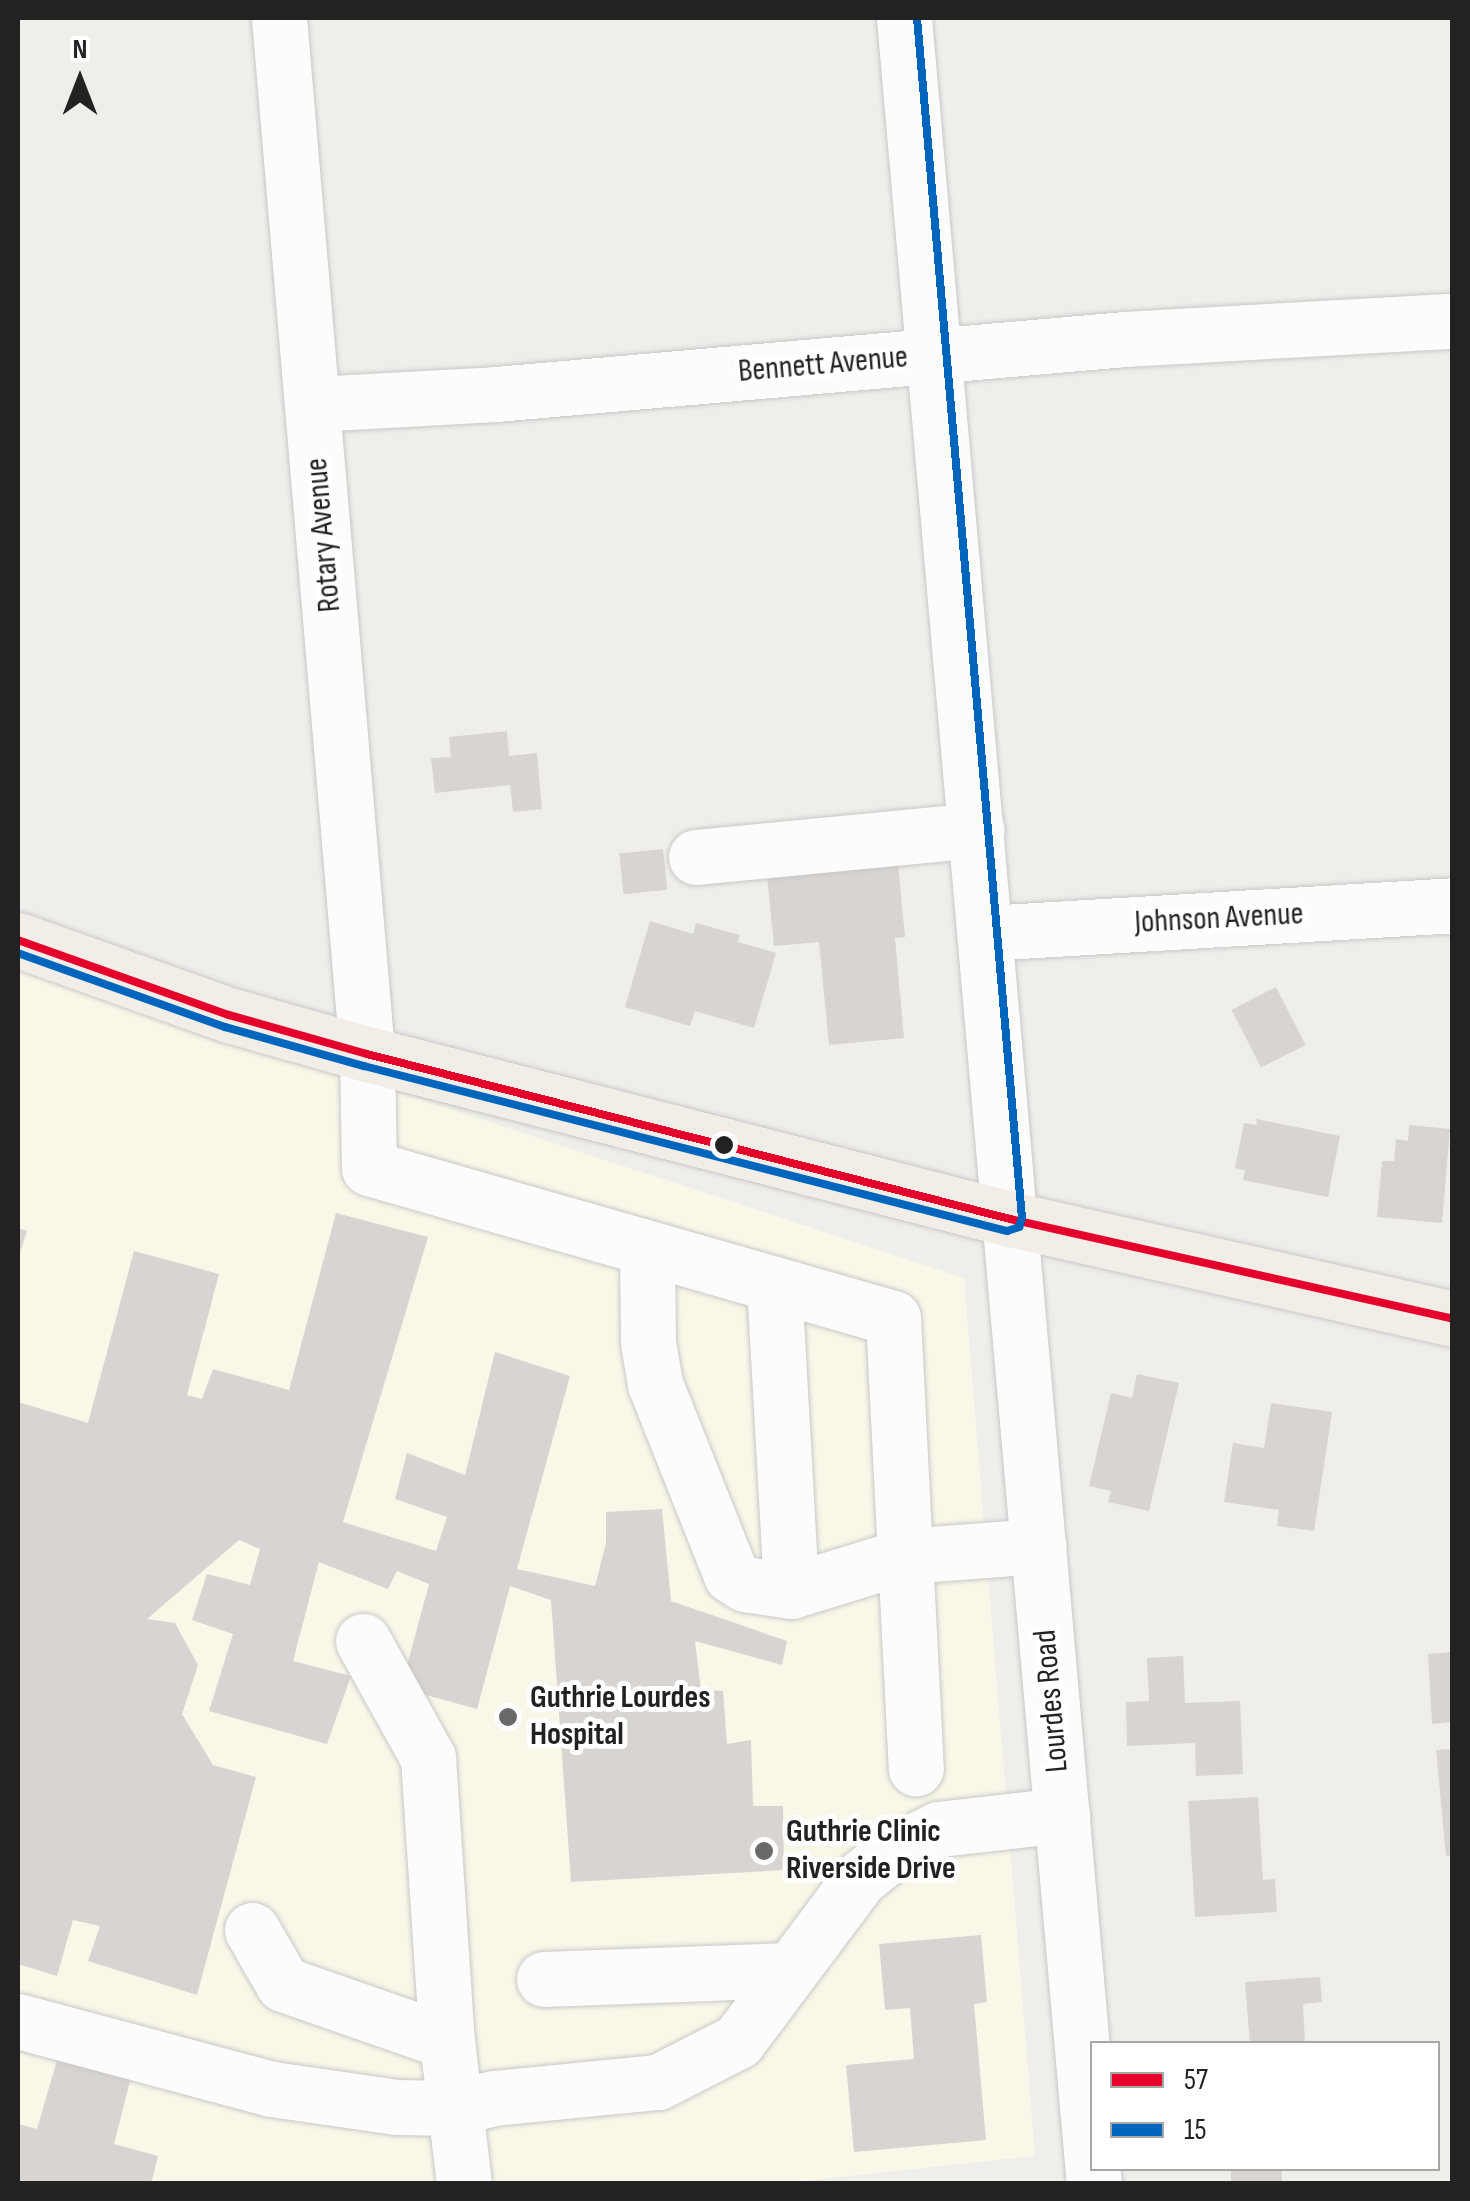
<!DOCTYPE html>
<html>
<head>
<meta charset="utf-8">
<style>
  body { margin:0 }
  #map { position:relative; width:1470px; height:2201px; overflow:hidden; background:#f0eeeb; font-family:"Sofia Sans Condensed",sans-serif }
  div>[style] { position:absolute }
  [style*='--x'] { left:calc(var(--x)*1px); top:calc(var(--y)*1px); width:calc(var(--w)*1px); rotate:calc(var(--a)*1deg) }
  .education>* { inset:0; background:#f8f7e8 }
  .building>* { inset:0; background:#d7d4d2; transform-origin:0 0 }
  .roads { filter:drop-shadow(0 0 2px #c9c8c7) drop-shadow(0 0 2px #c9c8c7) }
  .minor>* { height:55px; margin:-27.5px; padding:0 27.5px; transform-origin:27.5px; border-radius:27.5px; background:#fdfcfc }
  .major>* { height:55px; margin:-27.5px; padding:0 27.5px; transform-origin:27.5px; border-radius:27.5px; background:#f3ede7 }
  .bus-1>* { height:8px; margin:-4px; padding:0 4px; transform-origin:4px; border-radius:4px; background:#e4002b }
  .bus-2>* { height:8px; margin:-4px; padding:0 4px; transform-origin:4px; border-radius:4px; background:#0065bd }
  .dots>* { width:28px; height:28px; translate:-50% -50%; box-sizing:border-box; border:5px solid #fff; border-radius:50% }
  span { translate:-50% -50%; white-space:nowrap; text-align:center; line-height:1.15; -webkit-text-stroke:10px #fff; paint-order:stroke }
  .street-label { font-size:32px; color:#222 }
  .poi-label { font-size:32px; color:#222; font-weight:700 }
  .left { translate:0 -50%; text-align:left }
  .frame { position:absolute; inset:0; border:20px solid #222; pointer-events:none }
  .legend { position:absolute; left:1090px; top:2041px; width:350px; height:130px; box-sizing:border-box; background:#fff; border:2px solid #a7a7a7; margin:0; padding:12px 18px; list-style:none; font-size:30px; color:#222 }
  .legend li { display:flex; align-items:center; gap:20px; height:50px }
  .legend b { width:50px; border:2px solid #a7a7a7 }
  .north { position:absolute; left:30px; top:30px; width:100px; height:100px; -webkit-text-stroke:8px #fff; paint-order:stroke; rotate:0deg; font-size:28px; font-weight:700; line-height:40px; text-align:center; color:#222 }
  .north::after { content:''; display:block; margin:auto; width:35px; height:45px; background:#222; clip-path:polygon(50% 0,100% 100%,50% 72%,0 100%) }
</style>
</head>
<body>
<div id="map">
  <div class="education">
    <i style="clip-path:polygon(18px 967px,964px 1278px,1035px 2156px,776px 2184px,18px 2184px)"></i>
  </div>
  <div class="building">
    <i style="clip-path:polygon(507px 731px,509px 756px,537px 753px,542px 809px,513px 812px,510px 785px,435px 793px,431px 758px,451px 757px,449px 737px)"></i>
    <i style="left:663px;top:849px;width:41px;height:44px;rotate:84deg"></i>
    <i style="clip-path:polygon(898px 863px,905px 937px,895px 938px,904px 1038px,829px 1045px,819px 942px,774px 946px,767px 876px)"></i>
    <i style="clip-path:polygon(650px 921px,693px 934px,696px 923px,740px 935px,738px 942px,776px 953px,754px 1028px,695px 1011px,690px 1026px,625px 1007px)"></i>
    <i style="left:1276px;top:987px;width:65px;height:50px;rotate:63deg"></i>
    <i style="clip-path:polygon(1256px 1119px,1340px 1136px,1328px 1197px,1243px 1180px,1245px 1170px,1235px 1168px,1244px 1123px,1257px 1125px)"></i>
    <i style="clip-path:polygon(1409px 1125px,1450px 1129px,1442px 1223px,1377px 1217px,1382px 1161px,1394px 1161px,1396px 1139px,1408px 1141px)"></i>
    <i style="clip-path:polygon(336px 1213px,428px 1237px,343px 1522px,436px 1551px,447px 1517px,395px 1499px,407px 1453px,465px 1475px,495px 1352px,570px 1376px,517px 1569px,595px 1586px,606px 1543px,606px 1512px,662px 1509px,671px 1601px,787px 1641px,782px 1665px,695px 1641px,701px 1690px,723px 1691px,727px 1744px,751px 1740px,753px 1806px,783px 1806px,784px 1870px,571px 1882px,551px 1600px,510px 1586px,477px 1709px,401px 1688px,429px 1584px,397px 1571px,388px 1589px,319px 1562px,293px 1661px,351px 1676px,327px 1744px,209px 1711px,233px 1634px,192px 1620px,207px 1574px,250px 1585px,260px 1549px,239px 1540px,147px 1619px,175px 1623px,198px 1665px,182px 1714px,213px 1765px,256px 1777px,197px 1995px,88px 1961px,100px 1926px,73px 1920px,57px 1976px,18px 1964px,18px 1402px,88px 1423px,134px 1251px,219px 1274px,187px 1395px,202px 1399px,213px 1369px,289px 1390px)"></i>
    <i style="clip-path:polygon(18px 1228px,27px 1231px,18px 1259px)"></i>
    <i style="clip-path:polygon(1137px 1374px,1179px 1383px,1149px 1511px,1108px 1502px,1111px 1491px,1089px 1486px,1111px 1393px,1132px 1398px)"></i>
    <i style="clip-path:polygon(1271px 1403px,1332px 1412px,1314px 1531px,1277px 1526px,1279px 1510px,1224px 1502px,1233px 1443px,1264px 1448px)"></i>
    <i style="clip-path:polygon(1452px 1652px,1452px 1722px,1432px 1724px,1428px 1654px)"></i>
    <i style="clip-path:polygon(1183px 1656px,1185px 1703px,1240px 1701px,1243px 1774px,1196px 1776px,1195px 1743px,1127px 1746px,1126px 1702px,1149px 1701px,1147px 1658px)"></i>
    <i style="clip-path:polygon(1452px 1749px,1452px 1855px,1446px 1856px,1436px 1750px)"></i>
    <i style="clip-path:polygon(1258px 1797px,1263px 1880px,1275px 1879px,1277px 1912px,1195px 1917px,1188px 1801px)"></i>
    <i style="clip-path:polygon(981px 1935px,987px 2002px,974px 2004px,986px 2140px,854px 2152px,846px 2065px,914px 2059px,910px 2008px,885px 2010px,879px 1944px)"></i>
    <i style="clip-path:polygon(1320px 1977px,1322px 2002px,1303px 2004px,1305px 2044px,1250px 2044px,1245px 1982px)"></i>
    <i style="clip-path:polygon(57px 2060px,131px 2077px,114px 2144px,158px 2156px,151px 2184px,18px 2184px,18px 2124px,37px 2129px)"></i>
    <i style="left:1231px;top:2168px;width:51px;height:16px"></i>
  </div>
  <div class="roads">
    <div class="minor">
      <i style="--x:279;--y:18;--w:1040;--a:85.14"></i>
      <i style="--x:367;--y:1054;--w:114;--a:89"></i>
      <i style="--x:369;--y:1168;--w:545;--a:15.97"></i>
      <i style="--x:893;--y:1318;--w:451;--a:87.1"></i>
      <i style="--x:904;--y:18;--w:2174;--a:84.99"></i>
      <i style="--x:313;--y:404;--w:183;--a:-3.1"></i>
      <i style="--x:496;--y:394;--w:631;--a:-5"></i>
      <i style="--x:1125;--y:339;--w:327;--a:-3.2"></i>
      <i style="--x:696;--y:857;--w:282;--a:-5.5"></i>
      <i style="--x:986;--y:933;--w:467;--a:-3.4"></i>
      <i style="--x:647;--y:1249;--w:93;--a:89.4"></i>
      <i style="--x:648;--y:1342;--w:43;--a:80.5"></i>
      <i style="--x:655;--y:1384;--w:206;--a:68.3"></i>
      <i style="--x:731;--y:1575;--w:17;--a:33"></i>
      <i style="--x:745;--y:1584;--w:47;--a:8.7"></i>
      <i style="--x:791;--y:1591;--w:119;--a:-17.1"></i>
      <i style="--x:905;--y:1556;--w:134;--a:-4.3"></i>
      <i style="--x:774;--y:1284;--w:307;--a:86.8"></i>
      <i style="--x:363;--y:1641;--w:134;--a:60.9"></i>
      <i style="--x:428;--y:1758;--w:284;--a:86.2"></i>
      <i style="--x:447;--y:2041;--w:144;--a:83.2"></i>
      <i style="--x:252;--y:1930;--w:62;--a:60.1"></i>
      <i style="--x:283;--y:1984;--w:174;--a:19.2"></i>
      <i style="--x:544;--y:1979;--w:246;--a:-2.1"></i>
      <i style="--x:18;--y:2021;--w:263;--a:15"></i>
      <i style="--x:272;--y:2089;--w:126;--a:8.2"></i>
      <i style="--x:397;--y:2107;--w:56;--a:1"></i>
      <i style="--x:453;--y:2108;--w:42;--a:-13.7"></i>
      <i style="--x:494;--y:2098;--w:165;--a:-5.6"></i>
      <i style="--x:658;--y:2082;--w:90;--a:-27.1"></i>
      <i style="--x:738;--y:2041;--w:202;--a:-53.2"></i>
      <i style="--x:859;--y:1879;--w:45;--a:-38.7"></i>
      <i style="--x:894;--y:1851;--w:50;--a:-26.1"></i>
      <i style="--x:939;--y:1829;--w:124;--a:-6.5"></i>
    </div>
    <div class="major">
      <i style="--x:18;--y:940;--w:224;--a:19.6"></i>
      <i style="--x:229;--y:1015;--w:143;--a:15.8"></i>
      <i style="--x:367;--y:1054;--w:664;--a:14.39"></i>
      <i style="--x:1010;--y:1219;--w:453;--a:12.7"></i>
    </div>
  </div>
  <div class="bus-1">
    <i style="--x:18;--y:940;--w:224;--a:19.6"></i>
    <i style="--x:229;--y:1015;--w:143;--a:15.8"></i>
    <i style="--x:367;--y:1054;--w:664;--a:14.39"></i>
    <i style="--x:1010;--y:1219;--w:453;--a:12.7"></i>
  </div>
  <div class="bus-2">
    <i style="--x:18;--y:953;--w:220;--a:19.7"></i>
    <i style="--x:225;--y:1027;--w:144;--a:15.7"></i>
    <i style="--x:364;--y:1066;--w:664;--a:14.39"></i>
    <i style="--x:1007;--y:1231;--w:13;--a:-18"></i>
    <i style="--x:1019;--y:1227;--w:9;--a:-72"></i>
    <i style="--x:1022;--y:1218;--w:1205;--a:-95"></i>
  </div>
  <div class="dots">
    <i style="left:724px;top:1145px;background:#222"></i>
    <i style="left:508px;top:1717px;background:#6a6968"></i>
    <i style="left:764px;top:1851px;background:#6a6968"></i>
  </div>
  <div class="street-label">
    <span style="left:823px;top:365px;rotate:-5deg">Bennett Avenue</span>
    <span style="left:324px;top:535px;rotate:-95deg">Rotary Avenue</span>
    <span style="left:1219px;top:919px;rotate:-3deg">Johnson Avenue</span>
    <span style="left:1052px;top:1701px;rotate:-95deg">Lourdes Road</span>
  </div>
  <div class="poi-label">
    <span class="left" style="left:530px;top:1717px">Guthrie Lourdes<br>Hospital</span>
    <span class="left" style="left:786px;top:1851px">Guthrie Clinic<br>Riverside Drive</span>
  </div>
  <div class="frame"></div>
  <ul class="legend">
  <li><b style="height:12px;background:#e4002b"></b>57</li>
  <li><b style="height:12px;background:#0065bd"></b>15</li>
  </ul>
  <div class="north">N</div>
</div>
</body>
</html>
